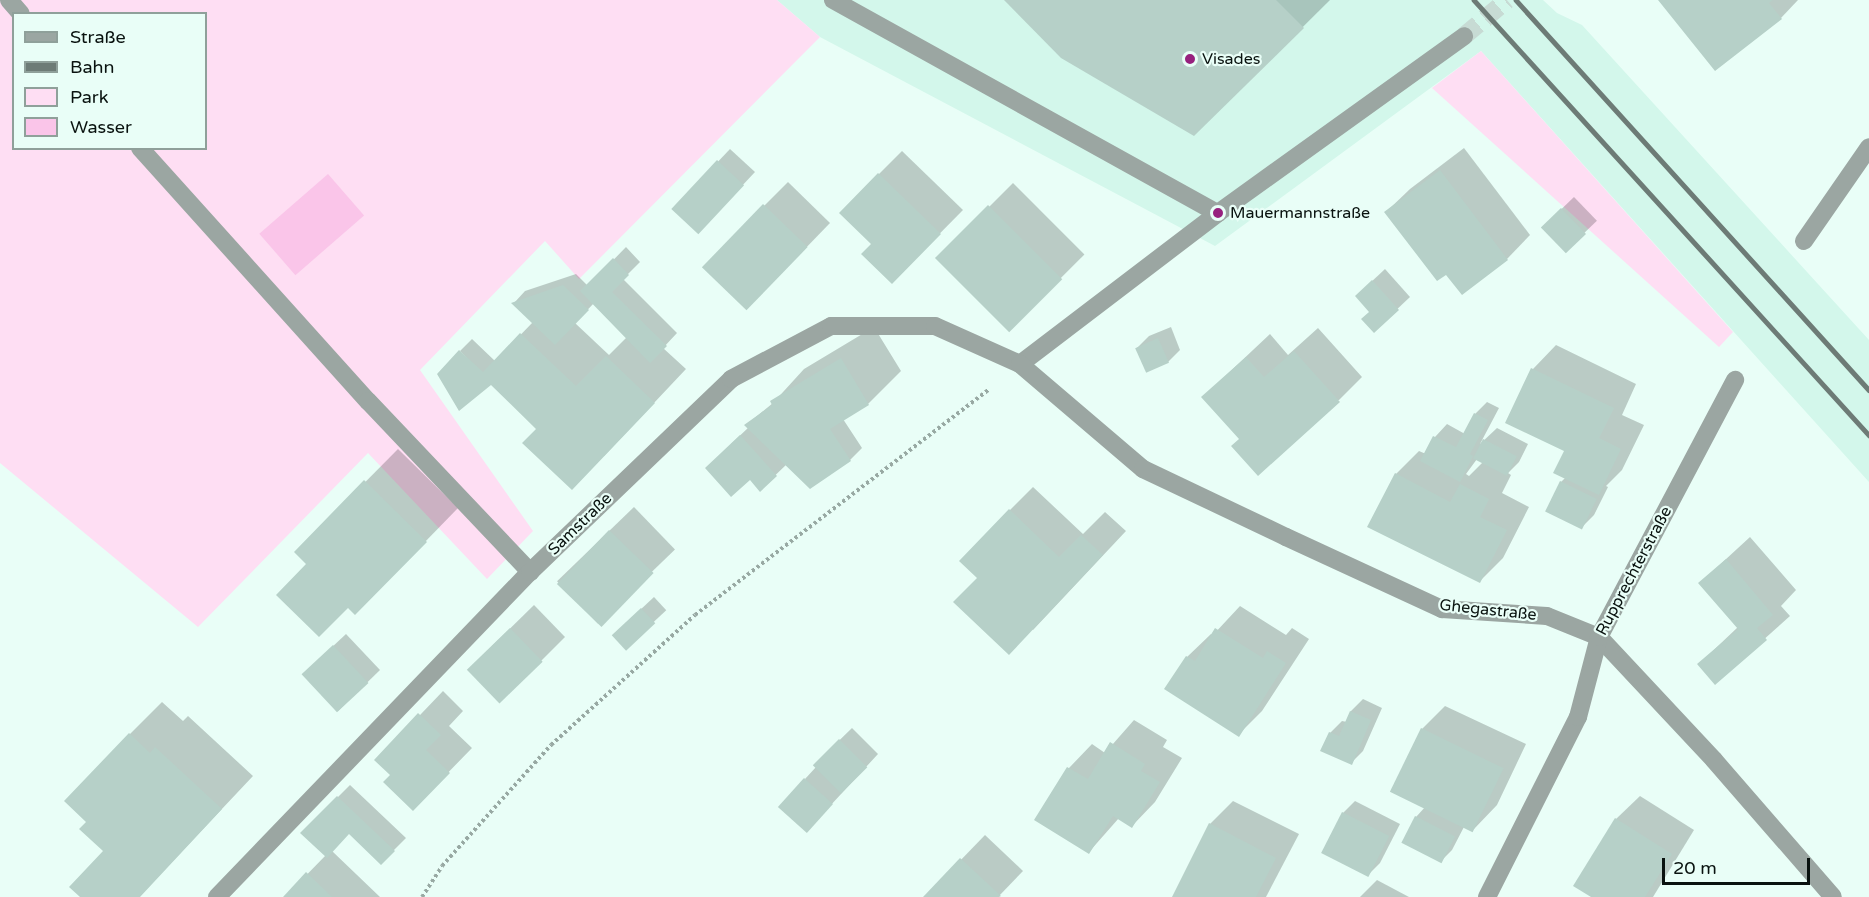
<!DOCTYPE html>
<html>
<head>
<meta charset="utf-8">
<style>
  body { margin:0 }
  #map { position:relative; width:1869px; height:897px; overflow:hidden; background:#e9fef7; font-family:"Varela Round",sans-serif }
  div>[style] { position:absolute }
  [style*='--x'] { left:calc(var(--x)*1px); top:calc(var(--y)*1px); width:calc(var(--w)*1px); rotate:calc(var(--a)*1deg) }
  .built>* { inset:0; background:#d3f7eb }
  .green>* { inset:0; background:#fedef3 }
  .water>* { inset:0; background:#fac5e9; transform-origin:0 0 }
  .shadow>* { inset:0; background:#0003; transform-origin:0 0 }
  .building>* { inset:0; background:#b6d0c8; transform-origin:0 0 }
  .minor-tunnel>* { height:18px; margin-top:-9px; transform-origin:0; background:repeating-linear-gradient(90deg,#c7dbd4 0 18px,transparent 0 27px) }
  .path>* { height:4px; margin-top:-2px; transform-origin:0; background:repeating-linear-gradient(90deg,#98a9a3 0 3px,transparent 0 6px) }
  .minor>* { height:18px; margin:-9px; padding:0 9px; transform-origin:9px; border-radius:9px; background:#9ba6a2 }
  .rail>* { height:4.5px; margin:-2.25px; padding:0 2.25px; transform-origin:2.25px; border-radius:2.25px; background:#6d7b76 }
  .dots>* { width:16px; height:16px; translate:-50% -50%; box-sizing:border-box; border:3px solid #e9fef7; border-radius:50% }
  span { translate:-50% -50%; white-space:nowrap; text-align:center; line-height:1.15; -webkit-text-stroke:4.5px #e9fef7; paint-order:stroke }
  .poi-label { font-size:16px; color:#09120f }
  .left { translate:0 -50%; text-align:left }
  .street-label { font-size:16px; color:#09120f }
  .legend { position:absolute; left:12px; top:12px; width:195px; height:138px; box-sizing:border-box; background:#e9fef7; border:2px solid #8fa09a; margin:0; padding:8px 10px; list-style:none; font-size:18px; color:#09120f }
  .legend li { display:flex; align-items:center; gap:12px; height:30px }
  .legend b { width:30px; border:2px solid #8fa09a }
  .scale { position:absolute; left:1662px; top:858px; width:148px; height:27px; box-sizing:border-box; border:3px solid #09120f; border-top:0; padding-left:8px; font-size:18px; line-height:21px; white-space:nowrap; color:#09120f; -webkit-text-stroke:4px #e9fef7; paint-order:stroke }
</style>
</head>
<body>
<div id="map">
  <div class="built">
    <i style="clip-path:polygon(777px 0,1543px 0,1557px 13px,1582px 25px,1869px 340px,1869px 482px,1481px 51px,1215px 246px,820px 37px)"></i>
  </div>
  <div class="green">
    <i style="clip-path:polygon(evenodd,0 0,777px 0,820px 37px,579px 279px,545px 241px,420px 370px,533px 531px,487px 579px,368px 453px,198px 627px,0 463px,0 0,14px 14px,206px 14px,206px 148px,14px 148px,14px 14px)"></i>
    <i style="clip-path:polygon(1481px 51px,1733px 332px,1719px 347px,1432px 88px)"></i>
  </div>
  <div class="water">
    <i style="left:328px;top:174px;width:55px;height:91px;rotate:49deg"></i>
  </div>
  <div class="shadow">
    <i style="clip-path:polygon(1006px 0,1330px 0,1194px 135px)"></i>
    <i style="clip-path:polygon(1660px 0,1798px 0,1781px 18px)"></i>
    <i style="clip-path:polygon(1464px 148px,1530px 235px,1507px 259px,1446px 272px,1386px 212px,1410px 189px)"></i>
    <i style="clip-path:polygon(730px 149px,755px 172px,709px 221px,673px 209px)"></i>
    <i style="clip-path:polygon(902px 151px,963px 210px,892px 282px,873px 244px,879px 174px)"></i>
    <i style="clip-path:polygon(788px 182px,830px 223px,769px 286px,703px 267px)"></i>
    <i style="left:1013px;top:183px;width:101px;height:107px;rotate:45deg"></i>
    <i style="left:1574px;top:197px;width:33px;height:43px;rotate:46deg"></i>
    <i style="clip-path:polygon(evenodd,626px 247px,640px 262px,623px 279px,677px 333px,663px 348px,686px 369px,604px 456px,538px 429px,460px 351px,472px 339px,495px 361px,533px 322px,514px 303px,525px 291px,576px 274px,588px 286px,626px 247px,594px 303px,627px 337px,609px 355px,575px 323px,594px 303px)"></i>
    <i style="clip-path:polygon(1385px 269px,1410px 297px,1374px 331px,1369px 284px)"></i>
    <i style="clip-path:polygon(874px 327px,901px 371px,868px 404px,843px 419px,862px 448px,850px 460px,787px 464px,760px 490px,731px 444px,749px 427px,746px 425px,773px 403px,804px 369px)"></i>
    <i style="clip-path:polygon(1171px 327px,1180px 350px,1168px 362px,1137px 348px,1149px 336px)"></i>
    <i style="clip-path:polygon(1318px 328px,1362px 377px,1339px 400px,1203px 397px,1270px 334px,1288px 355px)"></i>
    <i style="clip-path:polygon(1556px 345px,1636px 384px,1622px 415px,1644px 425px,1622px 470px,1606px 486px,1608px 487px,1594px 515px,1582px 527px,1561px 482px,1566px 477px,1566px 450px,1507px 422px,1533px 369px)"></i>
    <i style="clip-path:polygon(evenodd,1487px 402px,1499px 408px,1480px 444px,1497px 428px,1528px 444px,1519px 462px,1508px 473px,1511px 475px,1502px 493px,1529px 507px,1503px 558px,1480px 581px,1396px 474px,1419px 451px,1426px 454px,1435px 437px,1447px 424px,1465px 434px,1475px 414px,1487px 402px,1477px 459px,1483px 462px,1469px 476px,1466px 474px,1477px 459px)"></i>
    <i style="clip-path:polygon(398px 449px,458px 508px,387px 581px,308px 564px,296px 552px)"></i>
    <i style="clip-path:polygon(1033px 487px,1083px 534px,1105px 512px,1126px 531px,1033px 630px,979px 578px,1010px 510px)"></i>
    <i style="left:634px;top:507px;width:59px;height:107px;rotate:46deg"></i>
    <i style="clip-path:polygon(1750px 537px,1796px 590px,1781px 606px,1790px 616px,1715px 683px,1699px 664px,1738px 627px,1700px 583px)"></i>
    <i style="left:654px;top:597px;width:18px;height:56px;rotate:47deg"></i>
    <i style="clip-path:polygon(534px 605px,565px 637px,500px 702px,492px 646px)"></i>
    <i style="clip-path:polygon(1240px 606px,1286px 635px,1292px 628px,1309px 639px,1262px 711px,1238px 735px,1187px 657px,1211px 634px,1213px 635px)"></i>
    <i style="clip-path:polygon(346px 634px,380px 670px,338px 711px,315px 663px)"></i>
    <i style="clip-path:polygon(443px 691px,463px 711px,449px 726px,472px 748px,436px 785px,377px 760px)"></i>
    <i style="clip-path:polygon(1363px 699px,1382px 708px,1363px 751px,1351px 763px,1330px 733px,1342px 721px,1347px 722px,1351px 711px)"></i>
    <i style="clip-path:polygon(162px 702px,183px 721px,188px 716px,253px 776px,139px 897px,83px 897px,105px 851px,89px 822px,130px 734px)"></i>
    <i style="clip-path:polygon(1445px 706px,1526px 744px,1497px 805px,1474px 829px,1465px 825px,1452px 850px,1440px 862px,1416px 817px,1426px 806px,1422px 729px)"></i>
    <i style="clip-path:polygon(1134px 720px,1167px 740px,1163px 747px,1182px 758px,1155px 802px,1132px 826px,1119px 818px,1089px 852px,1036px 820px,1069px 768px,1092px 744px,1105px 753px)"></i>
    <i style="clip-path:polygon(852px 728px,878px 754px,818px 819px,805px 779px,816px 767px,814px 765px)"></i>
    <i style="clip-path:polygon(350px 785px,406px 838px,381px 863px,349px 833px,332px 851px,380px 897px,285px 897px,326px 855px,302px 833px)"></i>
    <i style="clip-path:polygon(1640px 796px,1694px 830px,1653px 897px,1594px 897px,1616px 819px)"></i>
    <i style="clip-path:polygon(1233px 801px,1299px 834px,1266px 897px,1174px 897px,1210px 824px)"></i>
    <i style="clip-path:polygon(1355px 801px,1400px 824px,1380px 863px,1368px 875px,1343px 813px)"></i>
    <i style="clip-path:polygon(985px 835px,1023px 871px,998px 897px,925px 897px)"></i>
    <i style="clip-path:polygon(1377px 880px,1409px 897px,1360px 897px)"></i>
  </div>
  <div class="building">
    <i style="clip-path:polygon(1004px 0,1276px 0,1304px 28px,1194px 136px,1061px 58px)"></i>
    <i style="clip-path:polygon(1658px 0,1773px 0,1769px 3px,1782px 19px,1715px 71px)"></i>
    <i style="left:717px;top:160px;width:37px;height:67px;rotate:43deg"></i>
    <i style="clip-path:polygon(1440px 170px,1508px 260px,1462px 295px,1446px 275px,1437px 281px,1384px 212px)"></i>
    <i style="clip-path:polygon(878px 173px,941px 234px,892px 284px,861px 254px,871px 244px,839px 213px)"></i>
    <i style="left:763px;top:204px;width:62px;height:88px;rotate:44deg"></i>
    <i style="left:988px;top:205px;width:105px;height:75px;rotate:45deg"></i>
    <i style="left:1561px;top:208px;width:36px;height:28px;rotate:46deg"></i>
    <i style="clip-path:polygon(613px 258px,629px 275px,612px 292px,667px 346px,650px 363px,580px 291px)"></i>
    <i style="clip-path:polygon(1372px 280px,1399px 310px,1374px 333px,1361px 319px,1369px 312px,1355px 296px)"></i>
    <i style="clip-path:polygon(563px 285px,589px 310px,555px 345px,511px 303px)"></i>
    <i style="clip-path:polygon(520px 333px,576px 386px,606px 356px,655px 403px,572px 490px,522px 443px,536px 429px,491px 385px,459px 411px,437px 374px,459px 350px,483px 372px)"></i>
    <i style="left:1158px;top:338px;width:27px;height:25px;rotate:66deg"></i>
    <i style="clip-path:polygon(1294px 351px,1340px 402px,1258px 476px,1231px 446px,1239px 439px,1201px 397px,1246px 357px,1264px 377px)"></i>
    <i style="clip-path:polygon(841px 358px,869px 405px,830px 429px,851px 461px,810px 489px,744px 425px,772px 405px,770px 401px)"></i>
    <i style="clip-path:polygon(1531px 368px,1614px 408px,1599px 438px,1621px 449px,1599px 495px,1553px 473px,1564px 451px,1505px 423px)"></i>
    <i style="clip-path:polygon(1474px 413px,1488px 420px,1470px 454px,1473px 456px,1460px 482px,1420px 461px,1433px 436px,1456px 447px)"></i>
    <i style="clip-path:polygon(740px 435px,777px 476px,760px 492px,750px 480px,731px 497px,705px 468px)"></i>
    <i style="left:1483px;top:439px;width:38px;height:22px;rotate:27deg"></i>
    <i style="clip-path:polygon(1395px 473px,1450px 502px,1460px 484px,1489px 499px,1480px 517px,1507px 530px,1480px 583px,1367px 527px)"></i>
    <i style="clip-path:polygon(364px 480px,427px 542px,355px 615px,348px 608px,319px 637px,276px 595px,306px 564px,294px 552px)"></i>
    <i style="left:1560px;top:481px;width:41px;height:34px;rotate:26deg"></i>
    <i style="clip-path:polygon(1009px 509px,1059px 557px,1081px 535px,1103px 555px,1009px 655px,953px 602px,977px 578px,959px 561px)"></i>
    <i style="left:609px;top:530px;width:62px;height:75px;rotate:44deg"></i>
    <i style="clip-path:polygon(1726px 559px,1773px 615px,1757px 628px,1767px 640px,1715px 685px,1697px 664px,1738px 629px,1698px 583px)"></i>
    <i style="left:641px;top:608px;width:21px;height:40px;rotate:47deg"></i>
    <i style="left:510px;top:628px;width:47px;height:60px;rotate:46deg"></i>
    <i style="clip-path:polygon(1215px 628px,1263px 658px,1267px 651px,1286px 663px,1239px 737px,1164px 689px,1186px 656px,1195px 661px)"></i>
    <i style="left:333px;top:645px;width:52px;height:43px;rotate:47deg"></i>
    <i style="clip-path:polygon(1350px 711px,1371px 720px,1352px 765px,1320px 751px,1329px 732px,1339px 736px)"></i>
    <i style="clip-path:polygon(418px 713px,441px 735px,426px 750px,450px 773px,413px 811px,383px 782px,390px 775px,374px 760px)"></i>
    <i style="left:1421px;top:728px;width:92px;height:71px;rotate:26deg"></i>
    <i style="clip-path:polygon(129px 733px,150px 753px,155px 747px,222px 809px,140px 897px,80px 897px,69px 887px,103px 851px,79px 829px,86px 822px,64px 801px)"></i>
    <i style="left:839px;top:739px;width:40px;height:37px;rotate:45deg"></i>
    <i style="clip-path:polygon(1110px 742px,1145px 764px,1141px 771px,1160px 782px,1132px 828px,1113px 816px,1089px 854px,1034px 820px,1067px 767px,1088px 779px)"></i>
    <i style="left:804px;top:778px;width:39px;height:39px;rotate:42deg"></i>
    <i style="clip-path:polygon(337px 796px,395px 851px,381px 865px,349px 834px,327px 858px,300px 833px)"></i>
    <i style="left:1342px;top:812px;width:53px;height:46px;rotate:27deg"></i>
    <i style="left:1415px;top:816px;width:45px;height:30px;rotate:27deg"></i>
    <i style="clip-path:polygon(1615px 818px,1672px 854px,1645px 897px,1591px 897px,1573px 886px)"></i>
    <i style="clip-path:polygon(1209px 823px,1276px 858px,1256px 897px,1172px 897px)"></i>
    <i style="clip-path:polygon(960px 858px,1001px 896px,999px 897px,923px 897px)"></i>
    <i style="clip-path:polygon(306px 872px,332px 897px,283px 897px)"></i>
  </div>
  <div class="minor-tunnel">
    <i style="--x:1464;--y:36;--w:56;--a:-39.9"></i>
  </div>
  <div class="path">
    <i style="--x:422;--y:897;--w:37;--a:-57"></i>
    <i style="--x:442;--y:866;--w:163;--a:-48"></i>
    <i style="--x:551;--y:745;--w:194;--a:-42.1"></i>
    <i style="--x:695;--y:615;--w:371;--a:-37.5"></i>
  </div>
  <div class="minor">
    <i style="--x:9;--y:0;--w:18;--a:49"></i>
    <i style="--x:833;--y:0;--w:440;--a:29"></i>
    <i style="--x:140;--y:148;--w:341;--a:48"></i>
    <i style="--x:368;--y:401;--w:236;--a:46.5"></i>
    <i style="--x:1804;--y:241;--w:114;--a:-55.3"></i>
    <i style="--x:1020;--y:364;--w:249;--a:-37.3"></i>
    <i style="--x:1218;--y:213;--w:303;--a:-35.7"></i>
    <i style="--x:217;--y:897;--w:451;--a:-46.1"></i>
    <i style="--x:530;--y:572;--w:279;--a:-43.8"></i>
    <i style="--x:731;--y:379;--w:113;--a:-27.9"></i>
    <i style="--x:831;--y:326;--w:104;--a:0"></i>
    <i style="--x:935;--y:326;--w:93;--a:24.1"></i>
    <i style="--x:1020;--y:364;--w:162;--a:40.5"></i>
    <i style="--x:1143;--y:469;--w:158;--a:25.4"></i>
    <i style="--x:1286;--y:537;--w:172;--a:24.8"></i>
    <i style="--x:1442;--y:609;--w:105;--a:3.8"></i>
    <i style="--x:1547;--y:616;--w:56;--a:22"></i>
    <i style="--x:1599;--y:637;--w:168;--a:46.9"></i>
    <i style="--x:1714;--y:760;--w:181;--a:49"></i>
    <i style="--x:1487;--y:897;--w:202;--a:-63.2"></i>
    <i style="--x:1578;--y:717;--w:83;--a:-75.3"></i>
    <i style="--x:1599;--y:637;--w:291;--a:-62.1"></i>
  </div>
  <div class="rail">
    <i style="--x:1474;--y:0;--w:588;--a:47.76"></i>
    <i style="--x:1516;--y:0;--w:526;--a:47.85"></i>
  </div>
  <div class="dots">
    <i style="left:1190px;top:59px;background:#97217e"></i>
    <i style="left:1218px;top:213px;background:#97217e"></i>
  </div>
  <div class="poi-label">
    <span class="left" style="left:1202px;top:59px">Visades</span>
    <span class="left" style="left:1230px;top:213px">Mauermannstraße</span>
  </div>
  <div class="street-label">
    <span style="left:580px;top:524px;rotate:-44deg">Samstraße</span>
    <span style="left:1634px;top:571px;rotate:-62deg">Rupprechterstraße</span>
    <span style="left:1488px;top:610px;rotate:6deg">Ghegastraße</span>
  </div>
  <ul class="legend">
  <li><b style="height:8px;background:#9ba6a2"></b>Straße</li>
  <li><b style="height:8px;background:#6d7b76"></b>Bahn</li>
  <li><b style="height:16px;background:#fedef3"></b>Park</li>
  <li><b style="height:16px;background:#fac5e9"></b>Wasser</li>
  </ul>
  <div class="scale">20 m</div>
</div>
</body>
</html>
